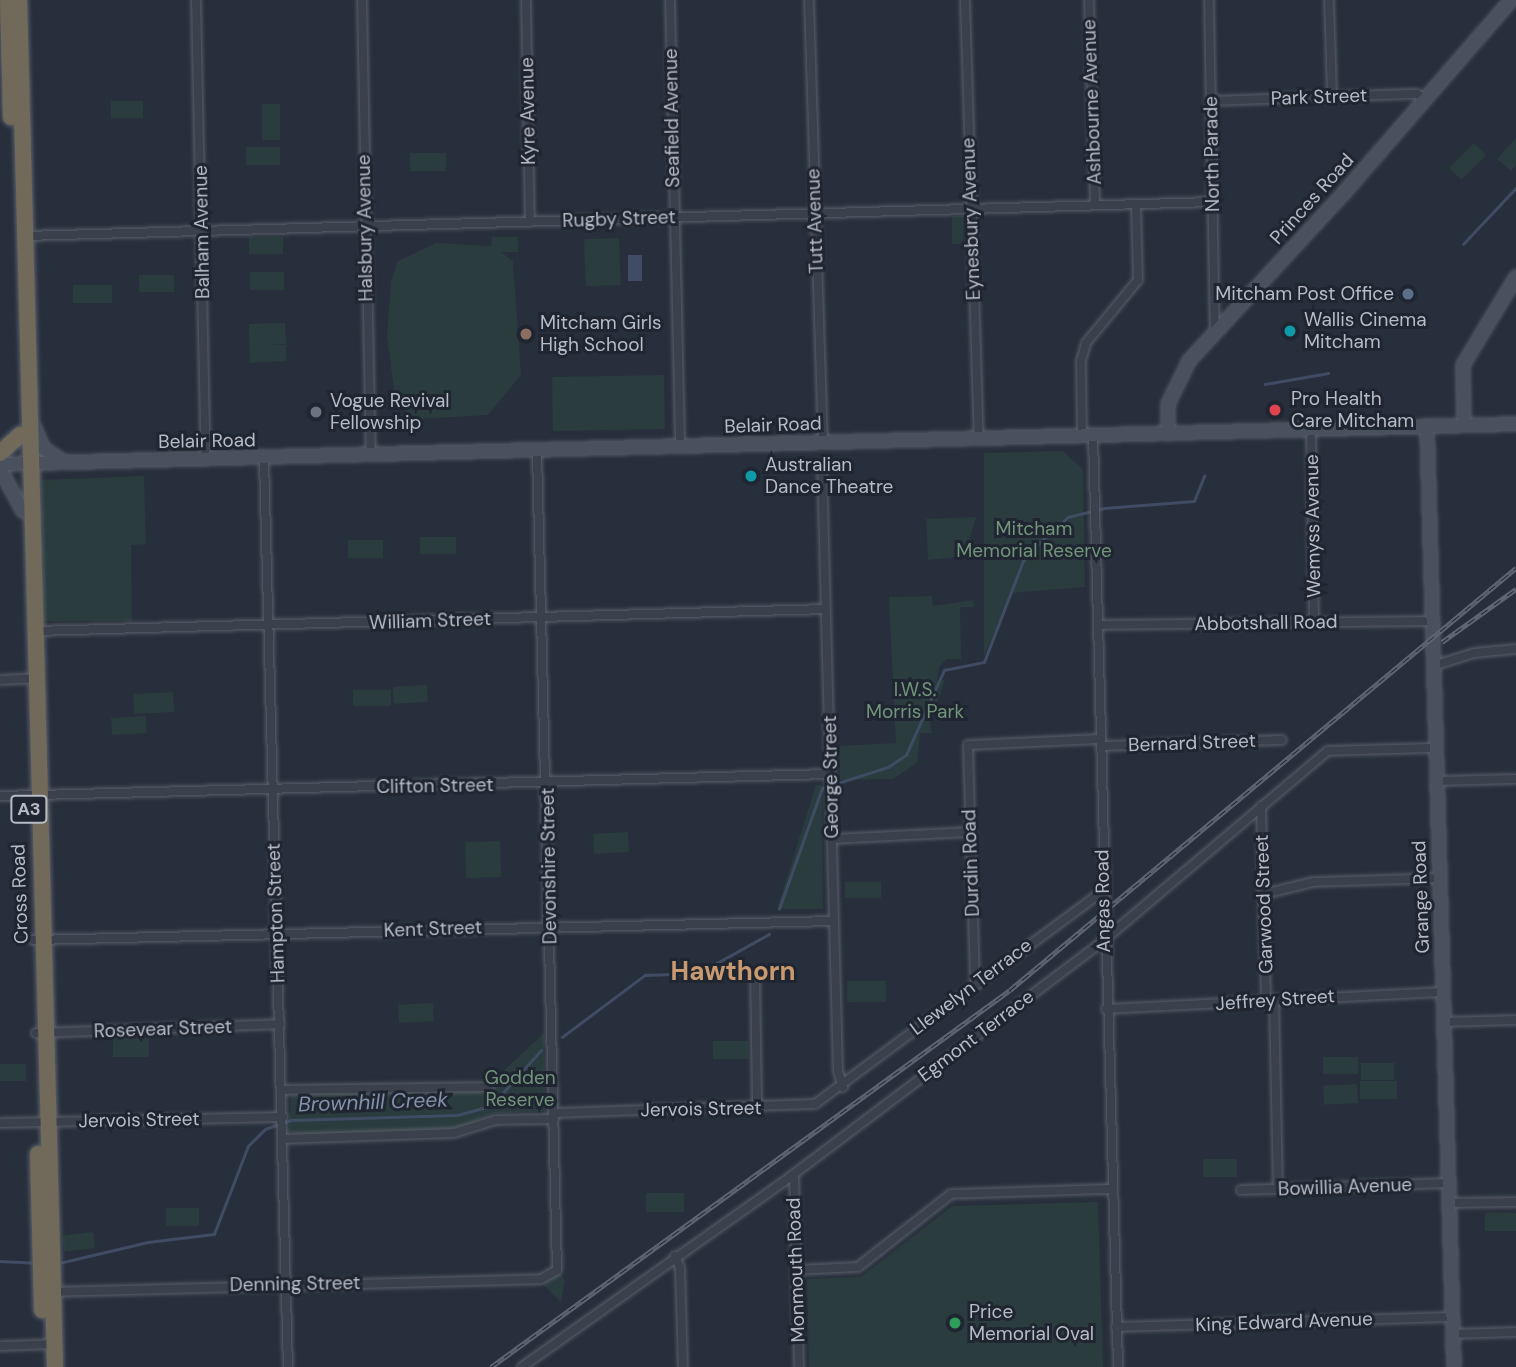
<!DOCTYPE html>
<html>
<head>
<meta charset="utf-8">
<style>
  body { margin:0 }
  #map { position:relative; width:1516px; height:1367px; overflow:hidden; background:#272f3c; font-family:"DM Sans",sans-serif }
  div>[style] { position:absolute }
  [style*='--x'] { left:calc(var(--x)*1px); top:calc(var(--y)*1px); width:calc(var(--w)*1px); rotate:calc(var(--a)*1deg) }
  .green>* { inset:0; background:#2a3c3e; transform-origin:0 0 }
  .water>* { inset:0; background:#3f4c63; transform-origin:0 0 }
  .stream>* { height:2.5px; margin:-1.25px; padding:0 1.25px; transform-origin:1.25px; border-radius:1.25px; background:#3f4c63 }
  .roads { filter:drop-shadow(0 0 2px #595f6a) drop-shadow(0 0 2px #595f6a) }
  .street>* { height:8px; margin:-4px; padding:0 4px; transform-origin:4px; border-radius:4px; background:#3b414c }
  .secondary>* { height:12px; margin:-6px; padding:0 6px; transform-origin:6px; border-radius:6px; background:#49515f }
  .highway>* { height:16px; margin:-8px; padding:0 8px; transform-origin:8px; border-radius:8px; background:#716959 }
  .rail>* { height:5px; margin-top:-2.5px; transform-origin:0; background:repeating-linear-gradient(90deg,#202631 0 8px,#5d6573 0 16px); box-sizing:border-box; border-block:2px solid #5d6573 }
  .dots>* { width:19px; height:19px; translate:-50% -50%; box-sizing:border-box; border:4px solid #202631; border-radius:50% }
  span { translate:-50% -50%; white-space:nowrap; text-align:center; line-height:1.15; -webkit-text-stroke:6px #202631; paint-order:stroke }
  .shield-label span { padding:2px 5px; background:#202631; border:2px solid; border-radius:5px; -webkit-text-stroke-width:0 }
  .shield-label { font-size:18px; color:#b7bcc7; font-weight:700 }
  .street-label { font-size:19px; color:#b7bcc7 }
  .poi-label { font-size:19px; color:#b7bcc7 }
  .right { translate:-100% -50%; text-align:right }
  .left { translate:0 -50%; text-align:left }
  .park-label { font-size:19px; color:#71957a }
  .water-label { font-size:21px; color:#8292ab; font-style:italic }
  .district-label { font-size:26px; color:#c99a70; font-weight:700 }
</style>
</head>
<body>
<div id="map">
  <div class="green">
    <i style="left:111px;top:101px;width:32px;height:17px"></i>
    <i style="left:262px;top:104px;width:18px;height:36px"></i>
    <i style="clip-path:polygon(1516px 138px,1516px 165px,1511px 171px,1497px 159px)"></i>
    <i style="left:1474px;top:143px;width:17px;height:35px;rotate:45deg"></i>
    <i style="left:246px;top:147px;width:34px;height:18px"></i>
    <i style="left:446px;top:153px;width:18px;height:36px;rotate:90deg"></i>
    <i style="left:952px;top:216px;width:11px;height:28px"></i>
    <i style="left:283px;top:237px;width:17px;height:34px;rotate:90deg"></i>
    <i style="clip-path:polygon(492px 237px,518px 237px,518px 252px,501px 252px,513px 261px,521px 375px,488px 415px,417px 419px,402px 408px,394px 391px,387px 336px,391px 281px,398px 261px,436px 243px,491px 246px)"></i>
    <i style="left:619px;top:238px;width:47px;height:35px;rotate:88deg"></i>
    <i style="left:284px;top:272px;width:18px;height:34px;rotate:90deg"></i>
    <i style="left:174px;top:275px;width:17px;height:35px;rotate:90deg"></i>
    <i style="left:112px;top:285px;width:18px;height:39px;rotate:90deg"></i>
    <i style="clip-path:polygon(285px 323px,286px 344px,269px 345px,286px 345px,286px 361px,250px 363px,249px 324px)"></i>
    <i style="left:664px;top:375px;width:54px;height:112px;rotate:89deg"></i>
    <i style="clip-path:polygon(1062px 451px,1083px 469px,1085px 587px,1011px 593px,984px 656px,984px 453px)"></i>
    <i style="clip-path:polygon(144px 476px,146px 544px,131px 545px,132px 621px,43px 621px,41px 480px)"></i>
    <i style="clip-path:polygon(976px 517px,964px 556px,928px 560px,926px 519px)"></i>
    <i style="left:456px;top:537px;width:17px;height:36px;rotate:90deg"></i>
    <i style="left:383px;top:540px;width:18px;height:35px;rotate:90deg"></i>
    <i style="clip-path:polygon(932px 596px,933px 606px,973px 600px,974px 607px,960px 607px,961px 659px,947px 659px,939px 667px,937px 680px,945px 680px,930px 721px,932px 733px,920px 733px,917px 763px,893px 779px,840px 780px,839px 746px,896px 743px,889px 597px)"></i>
    <i style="left:427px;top:685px;width:17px;height:34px;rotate:87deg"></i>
    <i style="left:391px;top:690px;width:16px;height:38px;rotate:90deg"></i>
    <i style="left:173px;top:692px;width:20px;height:40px;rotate:87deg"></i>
    <i style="left:146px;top:716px;width:17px;height:35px;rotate:87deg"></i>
    <i style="clip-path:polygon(816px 785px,822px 785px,823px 909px,777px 909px)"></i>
    <i style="left:628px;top:832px;width:20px;height:35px;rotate:87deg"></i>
    <i style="left:500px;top:841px;width:36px;height:35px;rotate:88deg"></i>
    <i style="left:881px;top:882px;width:16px;height:36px;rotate:90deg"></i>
    <i style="left:847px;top:981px;width:39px;height:21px"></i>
    <i style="left:433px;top:1003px;width:18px;height:35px;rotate:87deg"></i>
    <i style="clip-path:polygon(544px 1033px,545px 1111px,496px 1113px,452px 1130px,294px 1134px,289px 1130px,291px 1093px,480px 1090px,489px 1094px,497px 1077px)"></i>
    <i style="left:149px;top:1038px;width:19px;height:36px;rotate:90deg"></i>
    <i style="left:748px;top:1041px;width:18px;height:35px;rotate:90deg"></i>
    <i style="left:1358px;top:1057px;width:17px;height:35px;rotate:90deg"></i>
    <i style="left:1394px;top:1063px;width:17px;height:33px;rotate:90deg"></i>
    <i style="left:0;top:1064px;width:26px;height:17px"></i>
    <i style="left:1397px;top:1081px;width:18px;height:37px;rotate:90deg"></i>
    <i style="left:1357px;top:1084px;width:19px;height:34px;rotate:87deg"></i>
    <i style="left:1203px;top:1159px;width:34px;height:18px"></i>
    <i style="left:684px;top:1193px;width:19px;height:38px;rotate:90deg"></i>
    <i style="clip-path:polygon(1098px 1202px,1103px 1367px,809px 1367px,807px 1279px,861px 1277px,952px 1206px)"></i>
    <i style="left:166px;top:1208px;width:33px;height:18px"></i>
    <i style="left:1516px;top:1213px;width:18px;height:31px;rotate:90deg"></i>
    <i style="left:93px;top:1232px;width:16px;height:31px;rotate:83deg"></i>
    <i style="clip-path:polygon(557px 1270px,565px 1280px,561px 1302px,538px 1279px)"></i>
  </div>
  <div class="water">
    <i style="left:628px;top:255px;width:14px;height:26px"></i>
  </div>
  <div class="stream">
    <i style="--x:1463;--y:244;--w:77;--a:-46.6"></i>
    <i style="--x:1265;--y:384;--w:64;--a:-9.9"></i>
    <i style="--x:779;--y:909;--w:128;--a:-70.4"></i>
    <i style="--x:822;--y:788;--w:69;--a:-17.7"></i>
    <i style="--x:888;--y:767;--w:22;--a:-34"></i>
    <i style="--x:906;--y:755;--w:93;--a:-65.9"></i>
    <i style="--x:944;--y:670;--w:41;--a:-11.3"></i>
    <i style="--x:984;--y:662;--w:108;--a:-68.9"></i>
    <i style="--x:1023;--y:561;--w:24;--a:-48"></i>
    <i style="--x:1039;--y:543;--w:39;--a:-42"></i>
    <i style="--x:1068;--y:517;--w:37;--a:-14"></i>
    <i style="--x:1104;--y:508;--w:90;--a:-4.4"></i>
    <i style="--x:1194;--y:501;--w:27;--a:-68"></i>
    <i style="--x:562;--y:1037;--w:104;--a:-36.8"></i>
    <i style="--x:645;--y:975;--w:54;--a:-2.1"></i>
    <i style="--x:699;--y:973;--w:80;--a:-29.1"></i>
    <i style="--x:0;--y:1261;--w:35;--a:3"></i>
    <i style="--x:59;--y:1263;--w:91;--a:-13.3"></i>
    <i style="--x:148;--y:1242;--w:66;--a:-6.9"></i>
    <i style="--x:214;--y:1234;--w:94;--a:-68.9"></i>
    <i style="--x:248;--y:1146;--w:24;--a:-45"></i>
    <i style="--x:265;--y:1129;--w:28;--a:-19"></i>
    <i style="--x:291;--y:1120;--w:166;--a:-1.7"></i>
    <i style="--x:457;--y:1115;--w:35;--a:-15"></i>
    <i style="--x:491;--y:1106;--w:75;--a:-48.2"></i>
  </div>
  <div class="roads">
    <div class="street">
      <i style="--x:196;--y:0;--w:460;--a:88.8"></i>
      <i style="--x:362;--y:0;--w:456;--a:88.9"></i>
      <i style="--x:526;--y:0;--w:222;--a:89"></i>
      <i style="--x:670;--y:0;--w:447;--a:88.7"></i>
      <i style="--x:809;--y:0;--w:443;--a:88.2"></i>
      <i style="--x:965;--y:0;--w:439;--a:88.2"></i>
      <i style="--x:1089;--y:0;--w:205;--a:88.3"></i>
      <i style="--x:1209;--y:0;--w:333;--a:89"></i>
      <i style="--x:1329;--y:0;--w:97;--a:88.2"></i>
      <i style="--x:1211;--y:101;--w:205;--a:-2"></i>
      <i style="--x:1416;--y:94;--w:11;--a:22"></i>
      <i style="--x:25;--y:236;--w:1188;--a:-1.64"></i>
      <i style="--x:1311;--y:430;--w:192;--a:89.1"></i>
      <i style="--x:1082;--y:436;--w:75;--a:-90.8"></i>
      <i style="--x:1081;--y:361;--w:19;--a:-74"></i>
      <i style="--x:1086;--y:343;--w:82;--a:-50.5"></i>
      <i style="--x:1138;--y:280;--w:76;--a:-91.5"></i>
      <i style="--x:1093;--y:436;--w:931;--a:88.46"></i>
      <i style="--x:264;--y:459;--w:908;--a:88.49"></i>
      <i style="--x:822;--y:465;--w:606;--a:88.49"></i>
      <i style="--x:838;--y:1071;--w:17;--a:73"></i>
      <i style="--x:1100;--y:625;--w:331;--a:-0.7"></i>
      <i style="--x:35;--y:631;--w:791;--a:-1.59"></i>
      <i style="--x:1433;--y:666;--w:43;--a:-17.6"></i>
      <i style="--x:1474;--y:653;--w:42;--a:-5.4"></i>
      <i style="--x:0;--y:680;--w:36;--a:-3"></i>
      <i style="--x:1101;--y:746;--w:181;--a:-1.9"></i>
      <i style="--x:1437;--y:781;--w:79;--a:-1.5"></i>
      <i style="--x:0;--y:796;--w:831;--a:-1.52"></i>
      <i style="--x:1261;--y:806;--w:197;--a:88.5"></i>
      <i style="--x:832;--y:839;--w:138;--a:-2.9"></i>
      <i style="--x:1264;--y:894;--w:50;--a:-13.8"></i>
      <i style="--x:1313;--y:882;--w:127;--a:-1.8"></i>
      <i style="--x:33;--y:940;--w:801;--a:-1.36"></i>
      <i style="--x:755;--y:974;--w:134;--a:89.1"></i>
      <i style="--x:975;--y:981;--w:236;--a:-91.7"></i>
      <i style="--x:968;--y:745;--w:133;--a:-2.6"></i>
      <i style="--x:1274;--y:999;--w:190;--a:88.8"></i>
      <i style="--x:1106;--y:1009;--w:337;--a:-2.9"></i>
      <i style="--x:1444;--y:1022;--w:72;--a:-1.6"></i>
      <i style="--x:36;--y:1033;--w:244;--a:-2.1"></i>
      <i style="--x:281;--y:1090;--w:208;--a:-0.8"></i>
      <i style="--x:554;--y:1113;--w:261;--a:-2"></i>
      <i style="--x:815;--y:1104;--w:358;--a:-36.5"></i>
      <i style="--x:0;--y:1123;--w:283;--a:-1.2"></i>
      <i style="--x:283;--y:1139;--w:171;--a:-2"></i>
      <i style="--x:454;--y:1133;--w:44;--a:-17.2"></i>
      <i style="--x:496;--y:1120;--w:58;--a:-1"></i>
      <i style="--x:794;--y:1174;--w:193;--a:88.5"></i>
      <i style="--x:1241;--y:1190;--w:208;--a:-1.9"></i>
      <i style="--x:1449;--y:1203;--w:67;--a:-0.9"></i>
      <i style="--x:675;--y:1256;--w:13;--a:67"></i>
      <i style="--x:680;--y:1268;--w:99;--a:88.3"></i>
      <i style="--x:796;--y:1270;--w:62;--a:-2.8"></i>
      <i style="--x:858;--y:1267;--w:118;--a:-38.1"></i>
      <i style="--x:951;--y:1194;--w:161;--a:-1.8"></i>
      <i style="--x:51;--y:1292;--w:490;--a:-1.5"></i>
      <i style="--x:541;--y:1279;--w:18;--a:-29"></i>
      <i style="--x:557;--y:1270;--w:820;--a:-91.4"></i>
      <i style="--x:1116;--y:1327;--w:336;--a:-1.7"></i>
      <i style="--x:1453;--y:1334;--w:63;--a:-1.8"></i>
      <i style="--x:0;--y:1346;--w:54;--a:-2.1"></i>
      <i style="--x:522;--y:1367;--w:329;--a:-35.3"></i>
      <i style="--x:790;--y:1177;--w:393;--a:-37"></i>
      <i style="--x:1104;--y:940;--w:293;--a:-40.2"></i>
      <i style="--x:1328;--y:751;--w:108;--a:-1.6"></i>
    </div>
    <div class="secondary">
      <i style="--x:33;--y:424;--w:26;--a:67"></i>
      <i style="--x:43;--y:448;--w:25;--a:34"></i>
      <i style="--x:1464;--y:425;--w:60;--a:-91"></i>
      <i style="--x:1463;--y:365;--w:103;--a:-58.9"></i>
      <i style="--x:1427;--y:426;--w:941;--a:88.36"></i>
      <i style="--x:1168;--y:434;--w:30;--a:-90"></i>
      <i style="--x:1168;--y:404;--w:48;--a:-64"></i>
      <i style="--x:1189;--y:361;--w:229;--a:-47.3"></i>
      <i style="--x:1344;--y:193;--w:255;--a:-49.1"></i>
      <i style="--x:0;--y:464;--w:1517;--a:-1.51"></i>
      <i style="--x:0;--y:469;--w:48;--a:61.3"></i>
    </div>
    <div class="highway">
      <i style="--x:8;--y:0;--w:117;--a:88.5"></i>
      <i style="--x:19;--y:0;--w:1367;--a:88.49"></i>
      <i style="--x:0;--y:453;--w:27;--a:-42"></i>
      <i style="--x:38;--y:1154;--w:156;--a:88.5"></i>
    </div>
  </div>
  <div class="rail">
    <i style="--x:1442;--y:642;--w:91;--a:-35.6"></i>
    <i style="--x:491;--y:1367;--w:641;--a:-35.99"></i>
    <i style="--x:1010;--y:990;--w:659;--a:-39.83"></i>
  </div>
  <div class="dots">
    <i style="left:1408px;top:294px;background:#5c6f8a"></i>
    <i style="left:1290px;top:331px;background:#0f9aa8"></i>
    <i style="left:526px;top:334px;background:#8d6e63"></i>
    <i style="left:1275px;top:410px;background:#e0444e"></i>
    <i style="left:316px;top:412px;background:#6b7280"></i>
    <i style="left:751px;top:476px;background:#0f9aa8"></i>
    <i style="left:955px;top:1323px;background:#2e9e5b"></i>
  </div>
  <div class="shield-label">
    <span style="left:29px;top:809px">A3</span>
  </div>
  <div class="street-label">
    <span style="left:1319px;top:97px;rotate:-2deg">Park Street</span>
    <span style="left:1092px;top:102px;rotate:-92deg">Ashbourne Avenue</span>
    <span style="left:528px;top:111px;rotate:-91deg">Kyre Avenue</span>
    <span style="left:672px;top:118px;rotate:-91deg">Seafield Avenue</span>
    <span style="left:1212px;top:154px;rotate:-91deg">North Parade</span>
    <span style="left:1312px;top:199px;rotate:-48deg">Princes Road</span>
    <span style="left:619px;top:219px;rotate:-2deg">Rugby Street</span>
    <span style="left:971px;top:219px;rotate:-92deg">Eynesbury Avenue</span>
    <span style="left:815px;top:221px;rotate:-92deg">Tutt Avenue</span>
    <span style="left:365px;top:228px;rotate:-91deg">Halsbury Avenue</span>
    <span style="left:202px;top:232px;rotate:-91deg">Balham Avenue</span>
    <span style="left:773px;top:425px;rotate:-2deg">Belair Road</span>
    <span style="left:207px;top:441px;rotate:-1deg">Belair Road</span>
    <span style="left:1313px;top:526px;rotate:-91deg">Wemyss Avenue</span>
    <span style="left:430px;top:621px;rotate:-2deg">William Street</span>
    <span style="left:1266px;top:623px;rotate:-1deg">Abbotshall Road</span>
    <span style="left:1192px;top:743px;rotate:-2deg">Bernard Street</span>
    <span style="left:831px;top:777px;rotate:-91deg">George Street</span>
    <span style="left:435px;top:786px;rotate:-1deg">Clifton Street</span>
    <span style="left:971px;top:863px;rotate:-92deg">Durdin Road</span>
    <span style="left:549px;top:866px;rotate:-91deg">Devonshire Street</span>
    <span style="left:20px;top:894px;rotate:-92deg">Cross Road</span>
    <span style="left:1421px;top:897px;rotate:-92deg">Grange Road</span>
    <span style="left:1103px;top:901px;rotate:-91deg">Angas Road</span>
    <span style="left:1264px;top:904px;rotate:-92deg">Garwood Street</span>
    <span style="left:276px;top:913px;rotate:-92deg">Hampton Street</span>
    <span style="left:433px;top:929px;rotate:-2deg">Kent Street</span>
    <span style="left:971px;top:987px;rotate:-37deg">Llewelyn Terrace</span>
    <span style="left:1275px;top:1000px;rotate:-4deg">Jeffrey Street</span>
    <span style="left:163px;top:1029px;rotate:-2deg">Rosevear Street</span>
    <span style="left:976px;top:1036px;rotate:-37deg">Egmont Terrace</span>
    <span style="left:701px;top:1109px;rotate:-1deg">Jervois Street</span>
    <span style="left:139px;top:1120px;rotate:-1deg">Jervois Street</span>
    <span style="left:1345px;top:1187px;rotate:-2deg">Bowillia Avenue</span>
    <span style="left:796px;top:1270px;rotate:-92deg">Monmouth Road</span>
    <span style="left:295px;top:1284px;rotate:-1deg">Denning Street</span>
    <span style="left:1284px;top:1322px;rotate:-2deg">King Edward Avenue</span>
  </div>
  <div class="poi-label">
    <span class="right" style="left:1394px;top:294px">Mitcham Post Office</span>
    <span class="left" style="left:1304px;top:331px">Wallis Cinema<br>Mitcham</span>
    <span class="left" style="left:540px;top:334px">Mitcham Girls<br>High School</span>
    <span class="left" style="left:1291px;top:410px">Pro Health<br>Care Mitcham</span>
    <span class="left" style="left:330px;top:412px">Vogue Revival<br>Fellowship</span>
    <span class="left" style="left:765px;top:476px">Australian<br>Dance Theatre</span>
    <span class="left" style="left:969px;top:1323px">Price<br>Memorial Oval</span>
  </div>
  <div class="park-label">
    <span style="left:1034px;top:540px">Mitcham<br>Memorial Reserve</span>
    <span style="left:915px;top:701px">I.W.S.<br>Morris Park</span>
    <span style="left:520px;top:1089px">Godden<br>Reserve</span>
  </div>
  <div class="water-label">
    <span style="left:373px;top:1102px;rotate:-2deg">Brownhill Creek</span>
  </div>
  <div class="district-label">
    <span style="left:733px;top:972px">Hawthorn</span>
  </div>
</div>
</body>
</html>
